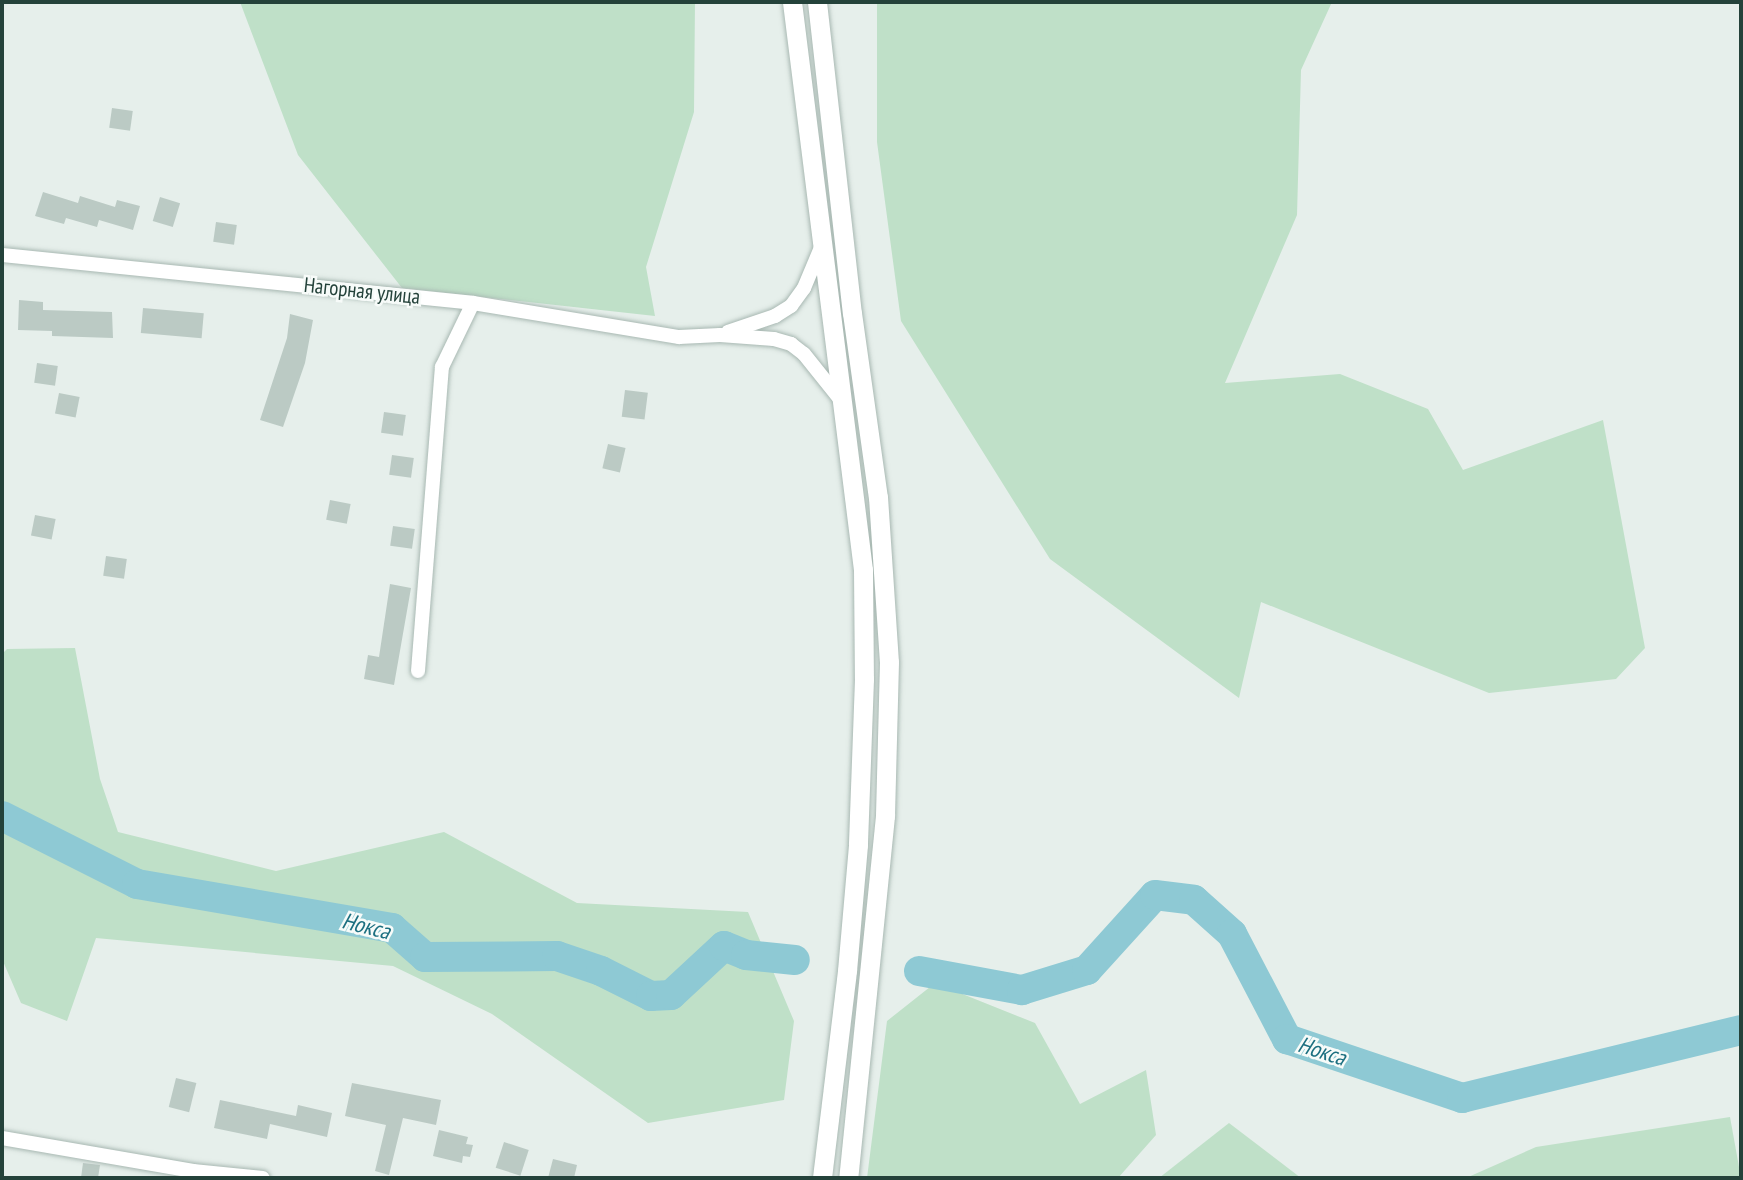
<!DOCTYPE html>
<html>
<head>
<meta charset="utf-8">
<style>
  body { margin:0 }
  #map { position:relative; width:1743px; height:1180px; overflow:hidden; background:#e6efeb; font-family:"PT Sans Narrow",sans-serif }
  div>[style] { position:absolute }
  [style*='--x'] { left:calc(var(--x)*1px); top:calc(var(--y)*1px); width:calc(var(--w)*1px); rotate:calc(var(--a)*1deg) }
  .green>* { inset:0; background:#bfe0c8 }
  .river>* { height:30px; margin:-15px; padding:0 15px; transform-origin:15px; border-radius:15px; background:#8ec9d4 }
  .building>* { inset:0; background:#bbcac4; transform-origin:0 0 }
  .roads { filter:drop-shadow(0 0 2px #a8b8b2) drop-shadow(0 0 2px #a8b8b2) }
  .minor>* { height:14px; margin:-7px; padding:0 7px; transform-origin:7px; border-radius:7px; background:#fff }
  .secondary>* { height:19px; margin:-9.5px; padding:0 9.5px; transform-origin:9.5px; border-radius:9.5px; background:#fff }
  span { translate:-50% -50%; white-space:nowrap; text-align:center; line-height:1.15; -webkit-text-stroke:5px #f7fbf9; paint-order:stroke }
  .street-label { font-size:21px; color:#24423a }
  .water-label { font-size:23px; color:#1c6f80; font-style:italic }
  .frame { position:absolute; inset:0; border:4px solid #24423a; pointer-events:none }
</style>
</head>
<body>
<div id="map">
  <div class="green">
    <i style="clip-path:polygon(240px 2px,695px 2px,694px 112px,646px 267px,655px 316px,402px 288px,298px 155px)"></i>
    <i style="clip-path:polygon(877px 2px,1332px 2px,1301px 70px,1297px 215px,1225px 383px,1340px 374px,1428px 409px,1463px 470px,1603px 420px,1645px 648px,1616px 679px,1489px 693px,1261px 602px,1239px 698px,1050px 559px,901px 321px,877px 142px)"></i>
    <i style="clip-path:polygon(75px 648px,100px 779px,118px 832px,276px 871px,444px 832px,577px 903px,748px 912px,794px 1021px,784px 1100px,648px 1123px,492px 1014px,393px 966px,96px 938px,67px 1021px,21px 1003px,2px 959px,2px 654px,7px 649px)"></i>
    <i style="clip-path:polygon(935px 983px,1035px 1023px,1080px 1104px,1146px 1070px,1156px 1135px,1118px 1178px,867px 1178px,887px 1021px)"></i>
    <i style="clip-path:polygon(1730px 1117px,1741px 1178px,1466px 1178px,1536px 1147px)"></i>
    <i style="clip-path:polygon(1229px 1123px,1301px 1178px,1159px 1178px)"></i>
  </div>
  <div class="river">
    <i style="--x:2;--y:816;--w:151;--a:26.7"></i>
    <i style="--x:137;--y:884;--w:259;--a:9.8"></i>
    <i style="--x:392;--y:928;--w:44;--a:41.3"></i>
    <i style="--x:425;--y:957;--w:132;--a:-0.4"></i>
    <i style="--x:557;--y:956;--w:46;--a:18.8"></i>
    <i style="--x:601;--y:971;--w:56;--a:26.6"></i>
    <i style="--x:651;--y:996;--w:20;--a:-3"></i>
    <i style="--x:671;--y:995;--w:72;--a:-42.8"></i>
    <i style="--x:724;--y:946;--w:24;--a:22"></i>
    <i style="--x:746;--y:955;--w:49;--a:5.8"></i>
    <i style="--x:919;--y:971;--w:105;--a:10.5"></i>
    <i style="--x:1022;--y:990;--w:68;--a:-17.1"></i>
    <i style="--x:1087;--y:970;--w:101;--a:-47.8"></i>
    <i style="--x:1155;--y:895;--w:39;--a:7"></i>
    <i style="--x:1194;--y:900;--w:51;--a:41.8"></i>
    <i style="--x:1232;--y:934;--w:119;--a:62.4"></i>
    <i style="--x:1287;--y:1039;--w:185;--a:18.6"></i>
    <i style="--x:1462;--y:1098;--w:287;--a:-13.7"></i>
  </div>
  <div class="building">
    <i style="left:112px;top:108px;width:21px;height:20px;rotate:8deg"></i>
    <i style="clip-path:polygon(43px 192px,78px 203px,80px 196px,115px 207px,117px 200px,140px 206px,133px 230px,99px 220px,97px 227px,66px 218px,64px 224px,35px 216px)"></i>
    <i style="left:160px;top:197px;width:21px;height:25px;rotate:17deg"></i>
    <i style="left:216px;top:222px;width:21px;height:20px;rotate:8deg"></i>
    <i style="clip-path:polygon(19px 300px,43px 302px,43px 310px,112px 312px,113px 338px,52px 336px,52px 331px,18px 330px)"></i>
    <i style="left:143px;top:308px;width:61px;height:25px;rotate:5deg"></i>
    <i style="clip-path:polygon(290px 314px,313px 320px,305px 363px,283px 427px,260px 420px,287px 338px)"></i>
    <i style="left:37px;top:363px;width:21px;height:20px;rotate:8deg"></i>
    <i style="left:625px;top:390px;width:23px;height:27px;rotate:7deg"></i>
    <i style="left:59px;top:393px;width:21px;height:21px;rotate:11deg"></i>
    <i style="left:384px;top:412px;width:22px;height:21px;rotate:8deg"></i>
    <i style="left:608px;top:444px;width:18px;height:25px;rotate:13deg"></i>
    <i style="left:392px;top:455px;width:22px;height:20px;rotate:8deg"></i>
    <i style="left:330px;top:500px;width:21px;height:20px;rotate:11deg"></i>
    <i style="left:35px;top:515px;width:21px;height:21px;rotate:11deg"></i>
    <i style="left:393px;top:526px;width:22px;height:20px;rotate:8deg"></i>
    <i style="left:106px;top:556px;width:21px;height:20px;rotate:8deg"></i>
    <i style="clip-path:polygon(390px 584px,411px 588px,394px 685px,364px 679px,368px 655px,379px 657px)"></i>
    <i style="left:176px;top:1078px;width:21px;height:30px;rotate:14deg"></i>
    <i style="clip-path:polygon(352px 1083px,441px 1100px,436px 1125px,403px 1118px,389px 1175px,375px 1171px,386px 1125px,345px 1116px)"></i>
    <i style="clip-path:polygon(220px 1100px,296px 1116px,298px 1105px,332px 1113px,327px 1137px,270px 1124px,267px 1139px,214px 1128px)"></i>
    <i style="clip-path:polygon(439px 1130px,468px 1137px,466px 1144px,473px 1145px,470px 1157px,463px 1156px,462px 1163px,433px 1156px)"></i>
    <i style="left:504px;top:1142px;width:26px;height:27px;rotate:18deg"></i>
    <i style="clip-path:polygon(553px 1159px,577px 1165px,574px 1178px,548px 1178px)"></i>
    <i style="clip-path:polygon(83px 1163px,100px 1165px,98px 1178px,81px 1178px)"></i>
  </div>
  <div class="roads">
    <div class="minor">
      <i style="--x:2;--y:255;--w:473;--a:5.8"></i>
      <i style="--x:473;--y:303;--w:209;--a:9.4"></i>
      <i style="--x:679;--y:337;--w:41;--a:-2.8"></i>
      <i style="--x:720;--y:335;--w:54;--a:4.2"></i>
      <i style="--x:774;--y:339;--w:18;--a:16"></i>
      <i style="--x:791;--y:344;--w:16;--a:38"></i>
      <i style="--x:804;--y:354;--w:58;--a:51.3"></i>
      <i style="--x:728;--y:332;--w:50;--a:-18.8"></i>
      <i style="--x:775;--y:316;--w:19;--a:-32"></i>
      <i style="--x:791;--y:306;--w:22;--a:-54"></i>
      <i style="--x:804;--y:288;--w:47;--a:-67.3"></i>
      <i style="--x:418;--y:671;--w:305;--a:-85.5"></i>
      <i style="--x:442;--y:367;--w:71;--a:-64.2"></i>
      <i style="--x:2;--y:1138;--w:194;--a:9.8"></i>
      <i style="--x:193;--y:1171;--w:70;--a:5.7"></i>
    </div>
    <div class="secondary">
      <i style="--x:792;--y:2;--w:572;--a:82.87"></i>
      <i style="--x:863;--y:570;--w:109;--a:89.5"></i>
      <i style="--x:864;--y:679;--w:166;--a:92.1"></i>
      <i style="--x:858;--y:845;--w:126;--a:95"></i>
      <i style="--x:847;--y:971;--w:209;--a:96.9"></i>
      <i style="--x:817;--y:2;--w:313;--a:83.6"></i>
      <i style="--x:852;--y:313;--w:186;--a:82"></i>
      <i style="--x:878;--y:497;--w:165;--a:86.2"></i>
      <i style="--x:889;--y:662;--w:154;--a:91.5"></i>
      <i style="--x:885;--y:816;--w:364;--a:95.8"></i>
    </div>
  </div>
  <div class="street-label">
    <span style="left:362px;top:291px;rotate:6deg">Нагорная улица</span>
  </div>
  <div class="water-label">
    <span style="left:366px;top:926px;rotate:14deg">Нокса</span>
    <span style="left:1322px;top:1051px;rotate:18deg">Нокса</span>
  </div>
  <div class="frame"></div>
</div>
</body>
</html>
